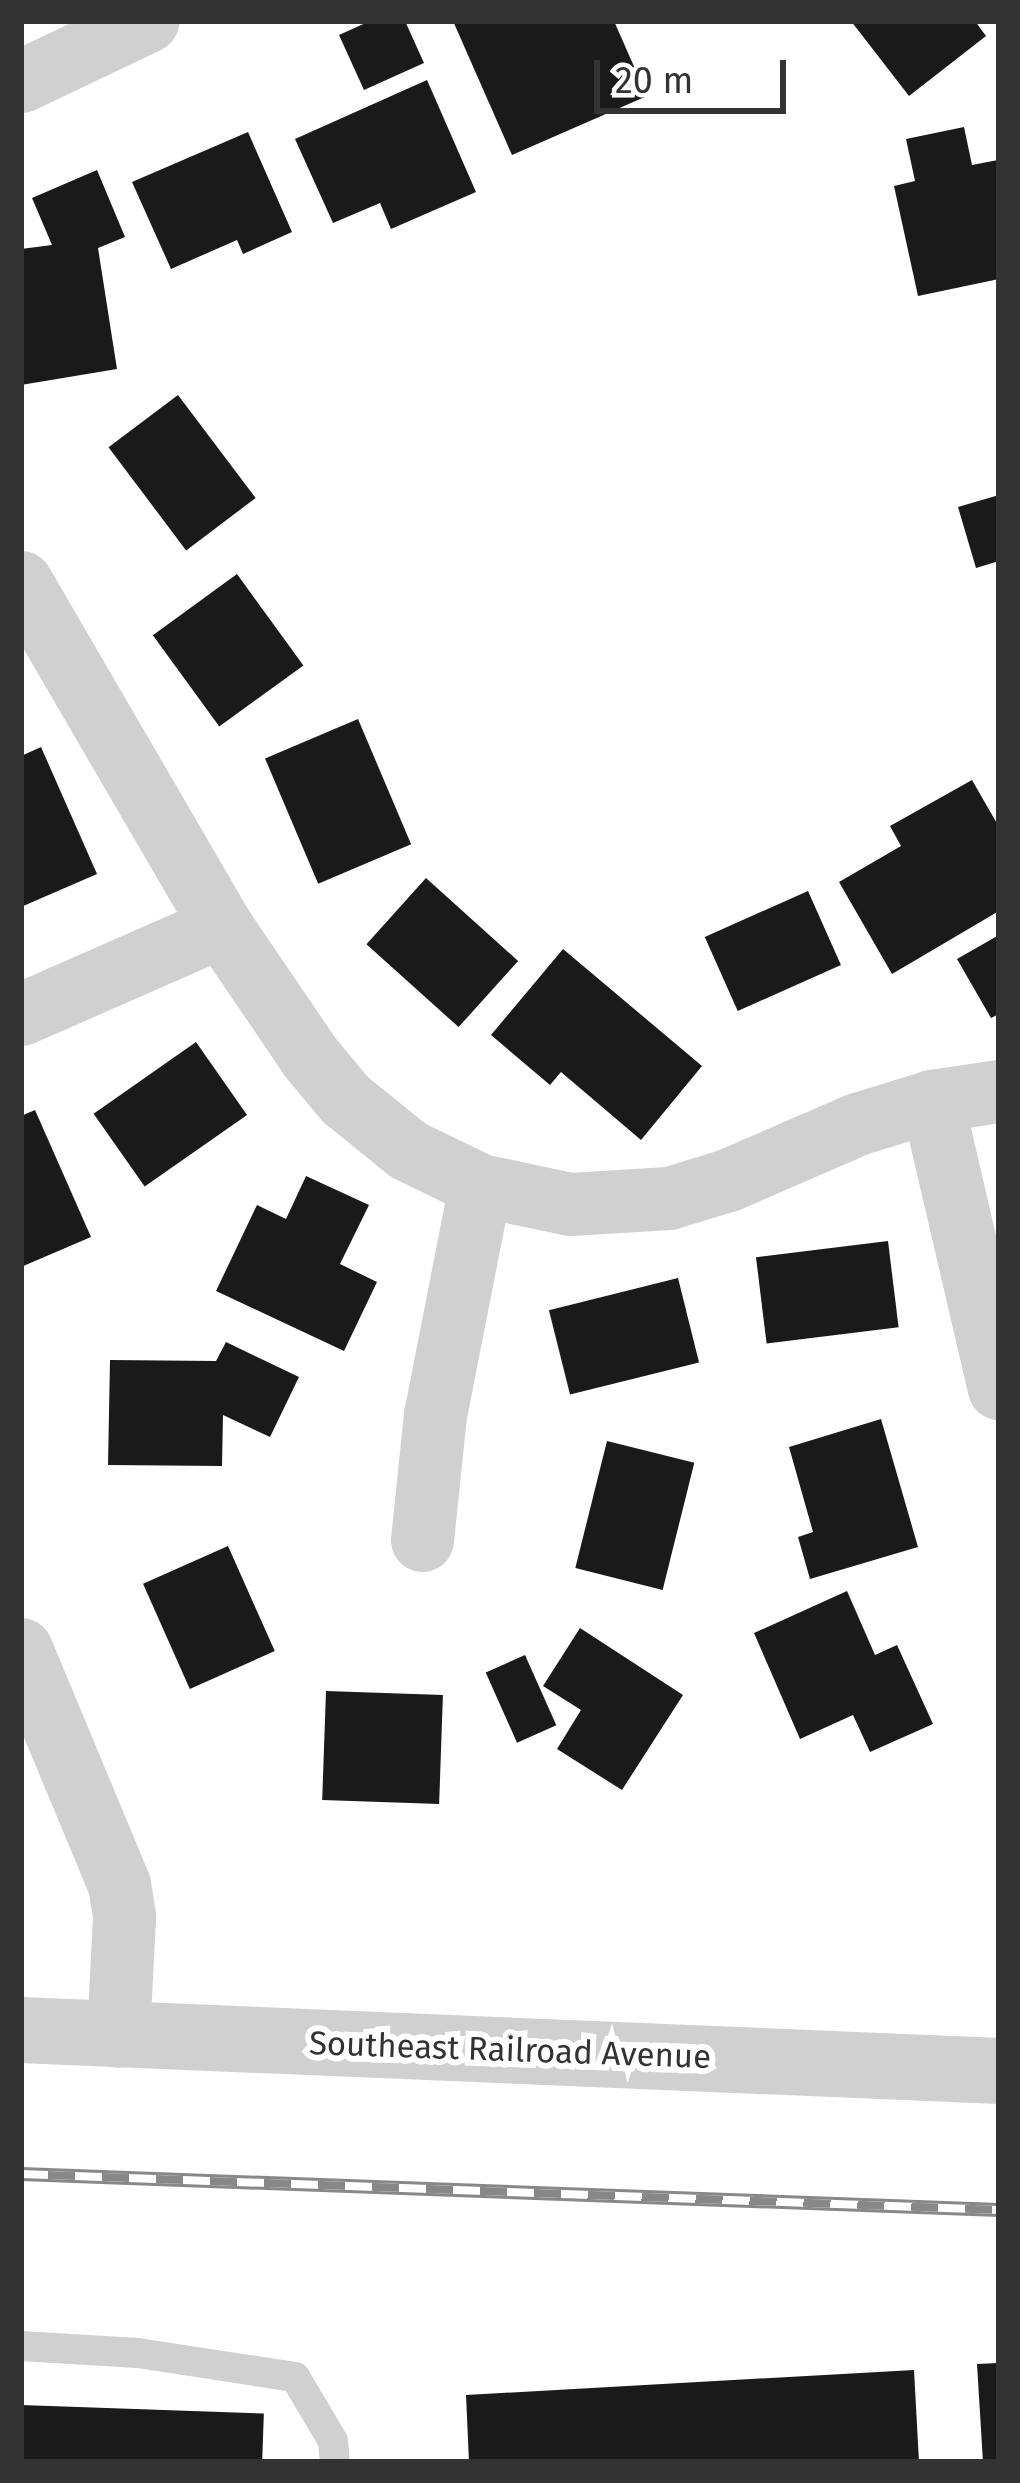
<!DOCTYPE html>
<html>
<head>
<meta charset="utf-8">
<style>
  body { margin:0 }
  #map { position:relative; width:1020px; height:2483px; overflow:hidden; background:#fff; font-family:"Fira Sans",sans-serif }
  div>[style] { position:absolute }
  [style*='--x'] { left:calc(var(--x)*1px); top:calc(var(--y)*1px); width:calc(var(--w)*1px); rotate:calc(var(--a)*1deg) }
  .building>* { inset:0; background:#1a1a1a; transform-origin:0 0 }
  .service>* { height:30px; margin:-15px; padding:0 15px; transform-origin:15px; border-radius:15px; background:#d0d0d0 }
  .minor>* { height:63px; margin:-31.5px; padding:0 31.5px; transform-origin:31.5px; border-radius:31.5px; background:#d0d0d0 }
  .tertiary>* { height:66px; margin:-33px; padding:0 33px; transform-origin:33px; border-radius:33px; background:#d0d0d0 }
  .rail>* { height:14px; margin-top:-7px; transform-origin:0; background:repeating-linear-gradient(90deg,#fff 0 27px,#888 0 54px); box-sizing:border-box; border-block:3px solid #888 }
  span { translate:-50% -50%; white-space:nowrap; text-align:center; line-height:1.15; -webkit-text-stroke:12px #fff; paint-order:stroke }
  .street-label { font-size:33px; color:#333 }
  .frame { position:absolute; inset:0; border:24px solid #333; pointer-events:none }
  .scale { position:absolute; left:594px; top:60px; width:192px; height:54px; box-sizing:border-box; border:6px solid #333; border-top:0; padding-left:15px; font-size:36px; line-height:42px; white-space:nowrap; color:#333; -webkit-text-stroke:9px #fff; paint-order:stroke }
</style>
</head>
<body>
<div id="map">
  <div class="building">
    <i style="clip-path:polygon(370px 21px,405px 21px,424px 63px,364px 90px,339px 35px)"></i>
    <i style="clip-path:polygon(453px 21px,614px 21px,647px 96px,512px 155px)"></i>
    <i style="clip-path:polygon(851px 21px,975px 21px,986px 36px,909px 96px)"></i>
    <i style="clip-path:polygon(427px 80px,476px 192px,391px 229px,380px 203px,333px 223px,295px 139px)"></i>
    <i style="clip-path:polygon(964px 127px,972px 165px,998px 160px,999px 279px,918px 296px,894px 186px,915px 181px,906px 139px)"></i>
    <i style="clip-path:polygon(248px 132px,292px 232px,243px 254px,237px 240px,171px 269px,132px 182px)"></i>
    <i style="clip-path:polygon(97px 170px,125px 237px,98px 248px,117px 369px,21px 385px,21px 249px,52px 245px,32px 198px)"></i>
    <i style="left:178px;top:395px;width:129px;height:87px;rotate:53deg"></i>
    <i style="clip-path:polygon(999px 495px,999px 561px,976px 568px,958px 507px)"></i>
    <i style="left:237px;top:574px;width:113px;height:104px;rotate:54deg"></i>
    <i style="left:358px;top:719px;width:136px;height:101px;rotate:67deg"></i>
    <i style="clip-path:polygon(41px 747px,97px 874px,21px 907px,21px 756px)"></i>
    <i style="clip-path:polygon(972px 780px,999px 827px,999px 911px,892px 974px,839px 882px,901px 846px,890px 826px)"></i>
    <i style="left:426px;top:878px;width:124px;height:89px;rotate:42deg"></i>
    <i style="left:808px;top:891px;width:81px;height:113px;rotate:66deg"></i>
    <i style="clip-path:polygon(999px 935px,999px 1014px,991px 1018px,957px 959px)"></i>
    <i style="clip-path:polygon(563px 949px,702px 1066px,641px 1140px,561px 1072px,550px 1085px,491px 1035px)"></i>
    <i style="left:196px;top:1042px;width:89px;height:125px;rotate:55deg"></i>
    <i style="clip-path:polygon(35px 1110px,91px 1237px,21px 1267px,21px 1116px)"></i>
    <i style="clip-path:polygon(306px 1176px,369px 1205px,340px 1264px,377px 1282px,344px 1351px,216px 1291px,257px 1205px,286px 1219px)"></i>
    <i style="left:888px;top:1241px;width:87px;height:133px;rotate:83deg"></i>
    <i style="left:678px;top:1278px;width:87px;height:133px;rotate:76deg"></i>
    <i style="clip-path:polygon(226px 1342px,299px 1377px,270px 1437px,223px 1415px,222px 1466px,108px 1465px,110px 1360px,216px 1361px)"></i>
    <i style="clip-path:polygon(881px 1419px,918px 1547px,810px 1579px,798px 1537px,813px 1532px,789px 1447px)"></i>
    <i style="left:607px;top:1441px;width:90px;height:131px;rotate:14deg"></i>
    <i style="left:228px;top:1546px;width:115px;height:93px;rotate:66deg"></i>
    <i style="clip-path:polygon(847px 1591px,875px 1655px,897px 1645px,933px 1724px,870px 1752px,853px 1715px,800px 1739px,754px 1633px)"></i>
    <i style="clip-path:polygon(580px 1628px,683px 1695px,622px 1790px,557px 1749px,581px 1710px,543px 1686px)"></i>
    <i style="left:525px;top:1655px;width:77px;height:43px;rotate:66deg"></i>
    <i style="left:326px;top:1691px;width:117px;height:109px;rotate:2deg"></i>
    <i style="clip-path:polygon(999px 2363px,999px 2462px,983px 2462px,977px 2364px)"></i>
    <i style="clip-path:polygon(914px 2370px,919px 2462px,469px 2462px,466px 2395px)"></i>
    <i style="left:21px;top:2405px;width:243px;height:57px;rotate:2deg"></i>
  </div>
  <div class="service">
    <i style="--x:21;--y:2346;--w:117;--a:3.4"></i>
    <i style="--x:138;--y:2353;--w:159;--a:8.7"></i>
    <i style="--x:295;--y:2377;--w:74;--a:59.3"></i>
    <i style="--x:333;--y:2441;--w:21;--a:85"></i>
  </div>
  <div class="minor">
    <i style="--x:21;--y:81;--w:140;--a:-25.5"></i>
    <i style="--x:21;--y:582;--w:398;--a:59.8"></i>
    <i style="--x:221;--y:926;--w:158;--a:55.8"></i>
    <i style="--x:310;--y:1057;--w:55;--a:50.2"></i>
    <i style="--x:345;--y:1099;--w:81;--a:39"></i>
    <i style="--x:408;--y:1150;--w:80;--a:25.9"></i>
    <i style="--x:480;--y:1185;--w:92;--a:11.9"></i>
    <i style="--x:570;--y:1204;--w:99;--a:-3.5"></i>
    <i style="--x:669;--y:1198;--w:62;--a:-17"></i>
    <i style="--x:728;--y:1180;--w:141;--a:-23.5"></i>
    <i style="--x:857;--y:1124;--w:78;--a:-17"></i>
    <i style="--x:932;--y:1101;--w:68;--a:-8.5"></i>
    <i style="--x:21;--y:1014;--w:219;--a:-23.7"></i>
    <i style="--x:932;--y:1101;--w:295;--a:76.9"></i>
    <i style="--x:422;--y:1540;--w:126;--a:-84.1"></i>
    <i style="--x:435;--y:1415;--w:234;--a:-78.9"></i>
    <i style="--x:21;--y:1649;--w:255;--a:67.4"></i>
    <i style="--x:119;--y:1884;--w:33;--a:81"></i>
    <i style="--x:124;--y:1917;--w:119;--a:92.9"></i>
  </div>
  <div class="tertiary">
    <i style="--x:21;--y:2030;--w:979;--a:2.4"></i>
  </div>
  <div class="rail">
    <i style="--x:21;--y:2174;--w:979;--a:2.11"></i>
  </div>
  <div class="street-label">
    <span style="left:510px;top:2051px;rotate:2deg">Southeast Railroad Avenue</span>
  </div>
  <div class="frame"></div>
  <div class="scale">20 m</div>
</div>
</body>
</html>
